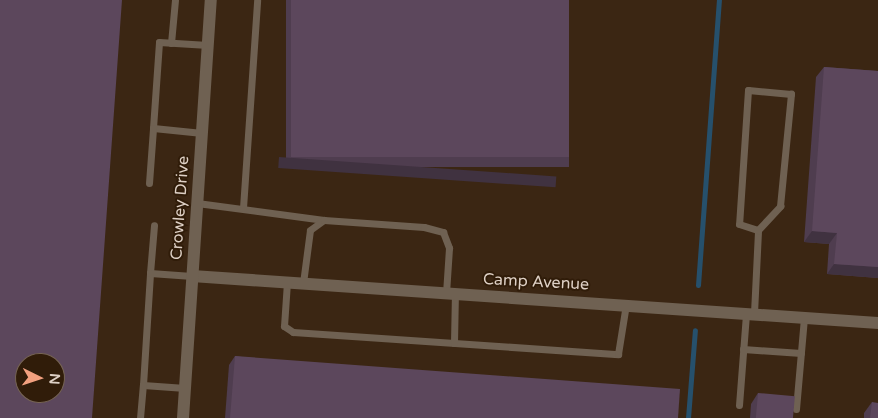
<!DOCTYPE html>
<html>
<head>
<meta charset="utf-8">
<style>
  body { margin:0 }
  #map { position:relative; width:878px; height:418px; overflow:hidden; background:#3b2613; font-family:"Varela Round",sans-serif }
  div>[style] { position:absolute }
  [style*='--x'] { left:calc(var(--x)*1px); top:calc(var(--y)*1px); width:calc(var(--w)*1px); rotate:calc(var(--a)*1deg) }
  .stream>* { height:5px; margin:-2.5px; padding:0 2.5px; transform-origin:2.5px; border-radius:2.5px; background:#26506c }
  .service>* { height:7px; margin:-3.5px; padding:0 3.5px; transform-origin:3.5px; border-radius:3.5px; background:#6f6152 }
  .minor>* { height:12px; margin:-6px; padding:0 6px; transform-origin:6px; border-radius:6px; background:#6f6152 }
  .wall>* { inset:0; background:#4f3d4f; transform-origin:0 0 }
  .shaded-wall>* { inset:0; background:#403240; transform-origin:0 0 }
  .building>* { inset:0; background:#5c475c; transform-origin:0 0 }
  span { translate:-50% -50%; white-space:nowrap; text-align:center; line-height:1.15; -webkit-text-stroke:4px #301c09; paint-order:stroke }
  .street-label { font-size:16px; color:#ded0c5 }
  .north { position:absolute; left:15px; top:353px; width:50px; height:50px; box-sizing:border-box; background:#301c09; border:1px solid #766454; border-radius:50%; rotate:94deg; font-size:14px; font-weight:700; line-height:20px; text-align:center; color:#ded0c5 }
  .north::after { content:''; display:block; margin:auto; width:18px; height:22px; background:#f2a07f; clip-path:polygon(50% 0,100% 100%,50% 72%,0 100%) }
</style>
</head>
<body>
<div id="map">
  <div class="stream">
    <i style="--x:698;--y:285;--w:286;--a:-85.8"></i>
    <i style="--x:688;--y:418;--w:88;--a:-85.5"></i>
  </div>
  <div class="service">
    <i style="--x:171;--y:43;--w:43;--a:-84.7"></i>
    <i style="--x:202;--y:133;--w:49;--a:-174.2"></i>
    <i style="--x:153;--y:128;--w:86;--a:-86"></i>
    <i style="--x:159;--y:42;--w:49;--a:3.5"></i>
    <i style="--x:149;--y:183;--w:55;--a:-85.8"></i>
    <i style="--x:197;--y:203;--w:128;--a:7.6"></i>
    <i style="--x:243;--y:208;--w:208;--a:-86.1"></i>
    <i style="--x:150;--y:273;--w:48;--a:-85.2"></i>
    <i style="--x:287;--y:282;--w:44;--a:93.9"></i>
    <i style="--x:284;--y:326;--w:11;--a:34"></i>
    <i style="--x:293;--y:332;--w:326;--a:3.9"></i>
    <i style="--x:618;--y:354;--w:51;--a:-80.9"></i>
    <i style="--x:303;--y:283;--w:53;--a:-82.5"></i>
    <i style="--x:310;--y:230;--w:17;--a:-36"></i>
    <i style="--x:324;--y:220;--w:100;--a:4"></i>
    <i style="--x:424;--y:227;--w:20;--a:15"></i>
    <i style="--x:443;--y:232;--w:17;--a:69"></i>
    <i style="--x:449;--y:248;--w:45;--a:93.8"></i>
    <i style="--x:754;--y:313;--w:83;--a:-87.2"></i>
    <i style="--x:758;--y:230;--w:33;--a:-47"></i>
    <i style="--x:780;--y:206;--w:113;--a:-84.4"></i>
    <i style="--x:791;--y:94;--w:43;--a:-174.7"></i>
    <i style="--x:748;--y:90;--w:134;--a:93.8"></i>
    <i style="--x:739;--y:224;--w:20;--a:18"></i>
    <i style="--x:454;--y:343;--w:50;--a:-88.9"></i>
    <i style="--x:743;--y:349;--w:58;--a:3.9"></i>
    <i style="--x:185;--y:388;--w:42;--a:-175.9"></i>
    <i style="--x:143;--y:385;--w:112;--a:-86.4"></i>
    <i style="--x:150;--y:273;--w:42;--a:4.1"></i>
    <i style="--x:739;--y:405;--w:92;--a:-85.6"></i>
    <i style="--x:796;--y:409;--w:92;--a:-85"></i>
    <i style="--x:140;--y:418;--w:33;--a:-85"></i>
  </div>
  <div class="minor">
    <i style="--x:192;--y:276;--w:688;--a:3.92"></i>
    <i style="--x:183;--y:418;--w:419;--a:-86.2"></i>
  </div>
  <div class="wall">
    <i style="left:286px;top:0;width:283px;height:167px"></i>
    <i style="clip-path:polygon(824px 67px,878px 71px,878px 278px,827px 274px,829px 244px,804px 242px,816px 77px)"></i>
    <i style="clip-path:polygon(235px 356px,678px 418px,225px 418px,229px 365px)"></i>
    <i style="clip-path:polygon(758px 393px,793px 418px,750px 418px,751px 404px)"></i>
    <i style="clip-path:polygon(872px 402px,878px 418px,864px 418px,864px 413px)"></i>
  </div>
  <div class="shaded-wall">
    <i style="left:279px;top:157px;width:278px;height:11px;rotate:4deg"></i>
    <i style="clip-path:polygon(812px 231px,837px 233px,829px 244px,804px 242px)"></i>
    <i style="clip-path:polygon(834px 264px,878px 267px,878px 278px,827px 274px)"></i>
  </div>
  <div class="building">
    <i style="clip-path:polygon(evenodd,0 0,122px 0,92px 418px,0 418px,0 0,25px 363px,55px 363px,55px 393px,25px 393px,25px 363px)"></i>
    <i style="left:291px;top:0;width:278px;height:157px"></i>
    <i style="clip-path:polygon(824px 67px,878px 71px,878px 267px,834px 264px,837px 233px,812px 231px)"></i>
    <i style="clip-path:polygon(235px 356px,680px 389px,678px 418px,230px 418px)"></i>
    <i style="left:758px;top:393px;width:37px;height:25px;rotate:5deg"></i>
    <i style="clip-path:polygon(872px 402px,878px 403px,878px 418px,870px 418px)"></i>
  </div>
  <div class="street-label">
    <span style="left:180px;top:208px;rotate:-86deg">Crowley Drive</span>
    <span style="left:536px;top:282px;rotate:3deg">Camp Avenue</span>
  </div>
  <div class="north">N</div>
</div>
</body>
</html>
